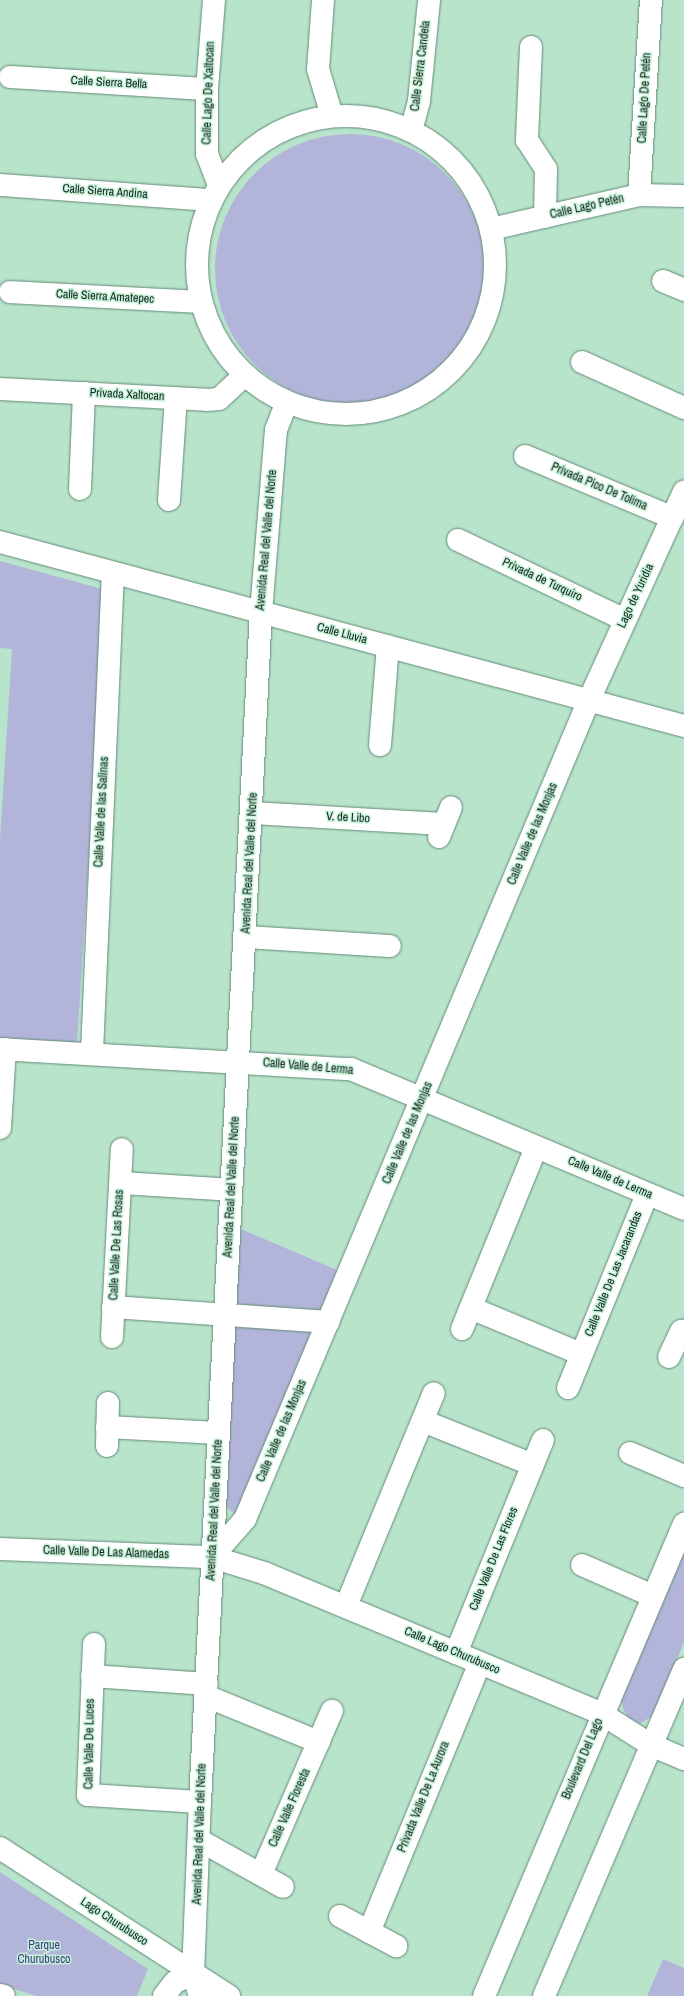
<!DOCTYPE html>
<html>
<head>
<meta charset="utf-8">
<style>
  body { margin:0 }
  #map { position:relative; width:684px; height:1996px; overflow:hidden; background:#b9e4cc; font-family:"Archivo Narrow",sans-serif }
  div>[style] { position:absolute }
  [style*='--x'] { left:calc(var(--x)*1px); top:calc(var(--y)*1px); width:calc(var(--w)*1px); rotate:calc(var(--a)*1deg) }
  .green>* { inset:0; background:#b2b5d9 }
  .round { border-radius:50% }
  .roads { filter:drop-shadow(0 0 1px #638b76) drop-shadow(0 0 1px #638b76) }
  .minor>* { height:22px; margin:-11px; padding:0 11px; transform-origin:11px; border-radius:11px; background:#fff }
  .minor>.ring { margin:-11px; padding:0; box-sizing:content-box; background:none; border:22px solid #fff; border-radius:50% }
  span { translate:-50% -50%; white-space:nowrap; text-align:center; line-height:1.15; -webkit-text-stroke:3px #c6f1d9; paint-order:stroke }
  .street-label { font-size:12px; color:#13231a }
  .park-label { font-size:12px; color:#3c3b80 }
</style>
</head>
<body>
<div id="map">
  <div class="green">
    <i class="round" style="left:215px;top:134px;width:270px;height:270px"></i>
    <i style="clip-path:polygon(0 561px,106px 590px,77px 1043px,0 1038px,0 840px,12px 649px,0 648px)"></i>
    <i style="clip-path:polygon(241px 1229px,337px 1270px,322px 1315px,239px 1307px,236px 1303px)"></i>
    <i style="clip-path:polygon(235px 1323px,316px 1329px,235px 1515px,225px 1505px)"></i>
    <i style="clip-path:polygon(684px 1552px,684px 1642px,654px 1715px,641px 1723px,632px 1722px,623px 1709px,621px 1698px)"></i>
    <i style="clip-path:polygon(0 1872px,148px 1969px,137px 1996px,37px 1996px,0 1985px)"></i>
    <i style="clip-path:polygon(663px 1959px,684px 1968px,684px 1996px,647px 1996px)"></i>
  </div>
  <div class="roads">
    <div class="minor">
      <i style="--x:214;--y:0;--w:89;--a:94.5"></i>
      <i style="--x:207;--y:89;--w:65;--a:90"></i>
      <i style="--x:207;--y:154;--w:33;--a:69"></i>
      <i style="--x:323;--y:0;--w:69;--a:94.1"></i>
      <i style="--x:318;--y:69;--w:49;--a:73.4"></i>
      <i style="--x:531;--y:47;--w:93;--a:92.5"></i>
      <i style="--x:527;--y:140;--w:35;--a:57"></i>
      <i style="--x:546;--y:169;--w:48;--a:91.2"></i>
      <i style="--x:10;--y:77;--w:197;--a:3.5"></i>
      <i class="ring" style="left:197px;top:116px;width:276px;height:276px"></i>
      <i style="--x:411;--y:131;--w:31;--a:-75"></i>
      <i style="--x:419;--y:101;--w:101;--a:-84.3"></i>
      <i style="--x:0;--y:185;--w:211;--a:4.1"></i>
      <i style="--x:639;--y:195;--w:195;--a:-86.5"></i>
      <i style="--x:491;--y:229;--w:152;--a:-12.9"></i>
      <i style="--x:639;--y:195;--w:45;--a:1.3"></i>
      <i style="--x:663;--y:281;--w:23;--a:23"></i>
      <i style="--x:10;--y:292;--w:190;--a:3"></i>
      <i style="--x:582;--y:362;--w:112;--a:24.3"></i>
      <i style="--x:0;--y:389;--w:207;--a:3"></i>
      <i style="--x:207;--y:400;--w:12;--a:-5"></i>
      <i style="--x:219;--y:399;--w:35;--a:-43"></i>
      <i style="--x:525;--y:456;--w:160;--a:22.7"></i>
      <i style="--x:80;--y:489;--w:96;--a:-87.6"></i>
      <i style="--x:169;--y:500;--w:102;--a:-86.1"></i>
      <i style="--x:458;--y:540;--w:185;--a:25.6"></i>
      <i style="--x:0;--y:542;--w:708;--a:15.06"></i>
      <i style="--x:380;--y:745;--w:99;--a:-85.4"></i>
      <i style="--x:253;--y:813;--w:190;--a:3.3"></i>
      <i style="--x:439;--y:837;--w:32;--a:-68"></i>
      <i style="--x:246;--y:937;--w:144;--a:3.6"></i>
      <i style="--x:0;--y:1049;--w:352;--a:3.3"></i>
      <i style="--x:351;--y:1069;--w:361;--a:22.8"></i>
      <i style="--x:92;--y:1052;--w:479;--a:-87.5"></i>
      <i style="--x:0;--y:1128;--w:79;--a:-86.4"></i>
      <i style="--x:121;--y:1183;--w:110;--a:3.6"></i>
      <i style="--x:113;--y:1307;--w:216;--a:4"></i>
      <i style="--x:471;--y:1308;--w:119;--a:22.7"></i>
      <i style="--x:462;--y:1329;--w:196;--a:-67.8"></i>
      <i style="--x:112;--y:1337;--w:188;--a:-87"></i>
      <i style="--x:669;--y:1357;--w:29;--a:-65"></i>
      <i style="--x:568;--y:1388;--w:209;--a:-67.8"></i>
      <i style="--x:423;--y:1421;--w:118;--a:21.8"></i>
      <i style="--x:107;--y:1427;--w:111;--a:3.1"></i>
      <i style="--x:107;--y:1446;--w:43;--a:-88.7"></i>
      <i style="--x:630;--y:1453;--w:59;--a:23.1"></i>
      <i style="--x:0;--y:1549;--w:212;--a:2.2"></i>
      <i style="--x:212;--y:1557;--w:54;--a:17.1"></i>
      <i style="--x:264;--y:1573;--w:366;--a:22.6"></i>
      <i style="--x:602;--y:1714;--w:58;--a:32.3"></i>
      <i style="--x:651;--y:1745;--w:36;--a:23"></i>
      <i style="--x:212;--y:1557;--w:50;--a:-49"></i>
      <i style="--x:245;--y:1519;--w:888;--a:-67.22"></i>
      <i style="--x:589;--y:700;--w:229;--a:-65.5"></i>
      <i style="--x:582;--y:1565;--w:77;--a:23.6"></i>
      <i style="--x:346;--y:1606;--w:230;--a:-67.6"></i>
      <i style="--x:94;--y:1644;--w:151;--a:92.3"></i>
      <i style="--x:88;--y:1795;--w:112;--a:3.6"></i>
      <i style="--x:456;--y:1653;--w:230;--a:-67.8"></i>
      <i style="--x:92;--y:1676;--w:115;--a:4"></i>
      <i style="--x:206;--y:1696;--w:122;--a:22.2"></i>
      <i style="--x:199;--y:1840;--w:96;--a:29.2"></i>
      <i style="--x:0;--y:1848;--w:273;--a:32.9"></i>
      <i style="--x:261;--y:1874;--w:178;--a:-66.5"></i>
      <i style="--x:340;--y:1916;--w:64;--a:28.2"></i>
      <i style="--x:369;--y:1932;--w:291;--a:-67.6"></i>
      <i style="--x:0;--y:1995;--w:4;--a:14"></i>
      <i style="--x:164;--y:1996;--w:18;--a:-52"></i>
      <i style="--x:175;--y:1982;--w:20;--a:-24"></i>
      <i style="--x:200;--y:1996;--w:23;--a:-108"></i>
      <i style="--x:193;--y:1974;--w:172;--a:-87.7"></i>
      <i style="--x:200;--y:1802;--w:1192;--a:-87.07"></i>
      <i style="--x:261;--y:612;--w:183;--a:-85.3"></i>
      <i style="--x:276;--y:430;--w:30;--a:-69"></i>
      <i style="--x:484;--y:1996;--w:513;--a:-67.04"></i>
      <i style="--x:544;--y:1996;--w:356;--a:-66.8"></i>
    </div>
  </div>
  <div class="street-label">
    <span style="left:421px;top:66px;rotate:-83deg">Calle Sierra Candela</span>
    <span style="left:109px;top:83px;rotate:3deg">Calle Sierra Bella</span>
    <span style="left:209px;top:93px;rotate:-88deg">Calle Lago De Xaltocan</span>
    <span style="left:645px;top:98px;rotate:-87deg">Calle Lago De Petén</span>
    <span style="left:105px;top:192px;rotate:4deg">Calle Sierra Andina</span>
    <span style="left:587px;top:207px;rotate:-13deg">Calle Lago Petén</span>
    <span style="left:105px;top:297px;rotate:3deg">Calle Sierra Amatepec</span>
    <span style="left:127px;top:395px;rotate:3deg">Privada Xaltocan</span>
    <span style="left:599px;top:487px;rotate:23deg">Privada Pico De Tolima</span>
    <span style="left:267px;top:540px;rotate:-85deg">Avenida Real del Valle del Norte</span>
    <span style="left:542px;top:580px;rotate:25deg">Privada de Turquiro</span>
    <span style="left:636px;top:596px;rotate:-65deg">Lago de Yuridia</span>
    <span style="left:342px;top:634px;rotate:15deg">Calle Lluvia</span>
    <span style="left:102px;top:812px;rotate:-87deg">Calle Valle de las Salinas</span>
    <span style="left:348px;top:818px;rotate:3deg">V. de Libo</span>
    <span style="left:533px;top:834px;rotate:-67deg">Calle Valle de las Monjas</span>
    <span style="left:250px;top:863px;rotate:-87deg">Avenida Real del Valle del Norte</span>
    <span style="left:308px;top:1067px;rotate:5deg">Calle Valle de Lerma</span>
    <span style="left:408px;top:1133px;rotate:-67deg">Calle Valle de las Monjas</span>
    <span style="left:610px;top:1178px;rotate:23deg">Calle Valle de Lerma</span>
    <span style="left:232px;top:1187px;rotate:-87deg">Avenida Real del Valle del Norte</span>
    <span style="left:117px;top:1245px;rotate:-87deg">Calle Valle De Las Rosas</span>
    <span style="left:614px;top:1274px;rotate:-68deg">Calle Valle De Las Jacarandas</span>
    <span style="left:282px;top:1431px;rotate:-67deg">Calle Valle de las Monjas</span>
    <span style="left:215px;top:1510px;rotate:-87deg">Avenida Real del Valle del Norte</span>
    <span style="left:106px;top:1553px;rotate:2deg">Calle Valle De Las Alamedas</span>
    <span style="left:494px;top:1559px;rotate:-68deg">Calle Valle De Las Flores</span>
    <span style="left:452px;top:1651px;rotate:23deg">Calle Lago Churubusco</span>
    <span style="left:90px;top:1744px;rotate:-89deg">Calle Valle De Luces</span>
    <span style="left:583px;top:1759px;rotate:-67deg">Boulevard Del Lago</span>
    <span style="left:424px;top:1797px;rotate:-68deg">Privada Valle De La Aurora</span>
    <span style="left:290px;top:1808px;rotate:-66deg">Calle Valle Floresta</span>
    <span style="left:200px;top:1834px;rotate:-88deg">Avenida Real del Valle del Norte</span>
    <span style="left:114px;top:1922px;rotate:33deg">Lago Churubusco</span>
  </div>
  <div class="park-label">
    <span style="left:44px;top:1953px">Parque<br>Churubusco</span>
  </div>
</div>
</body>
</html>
